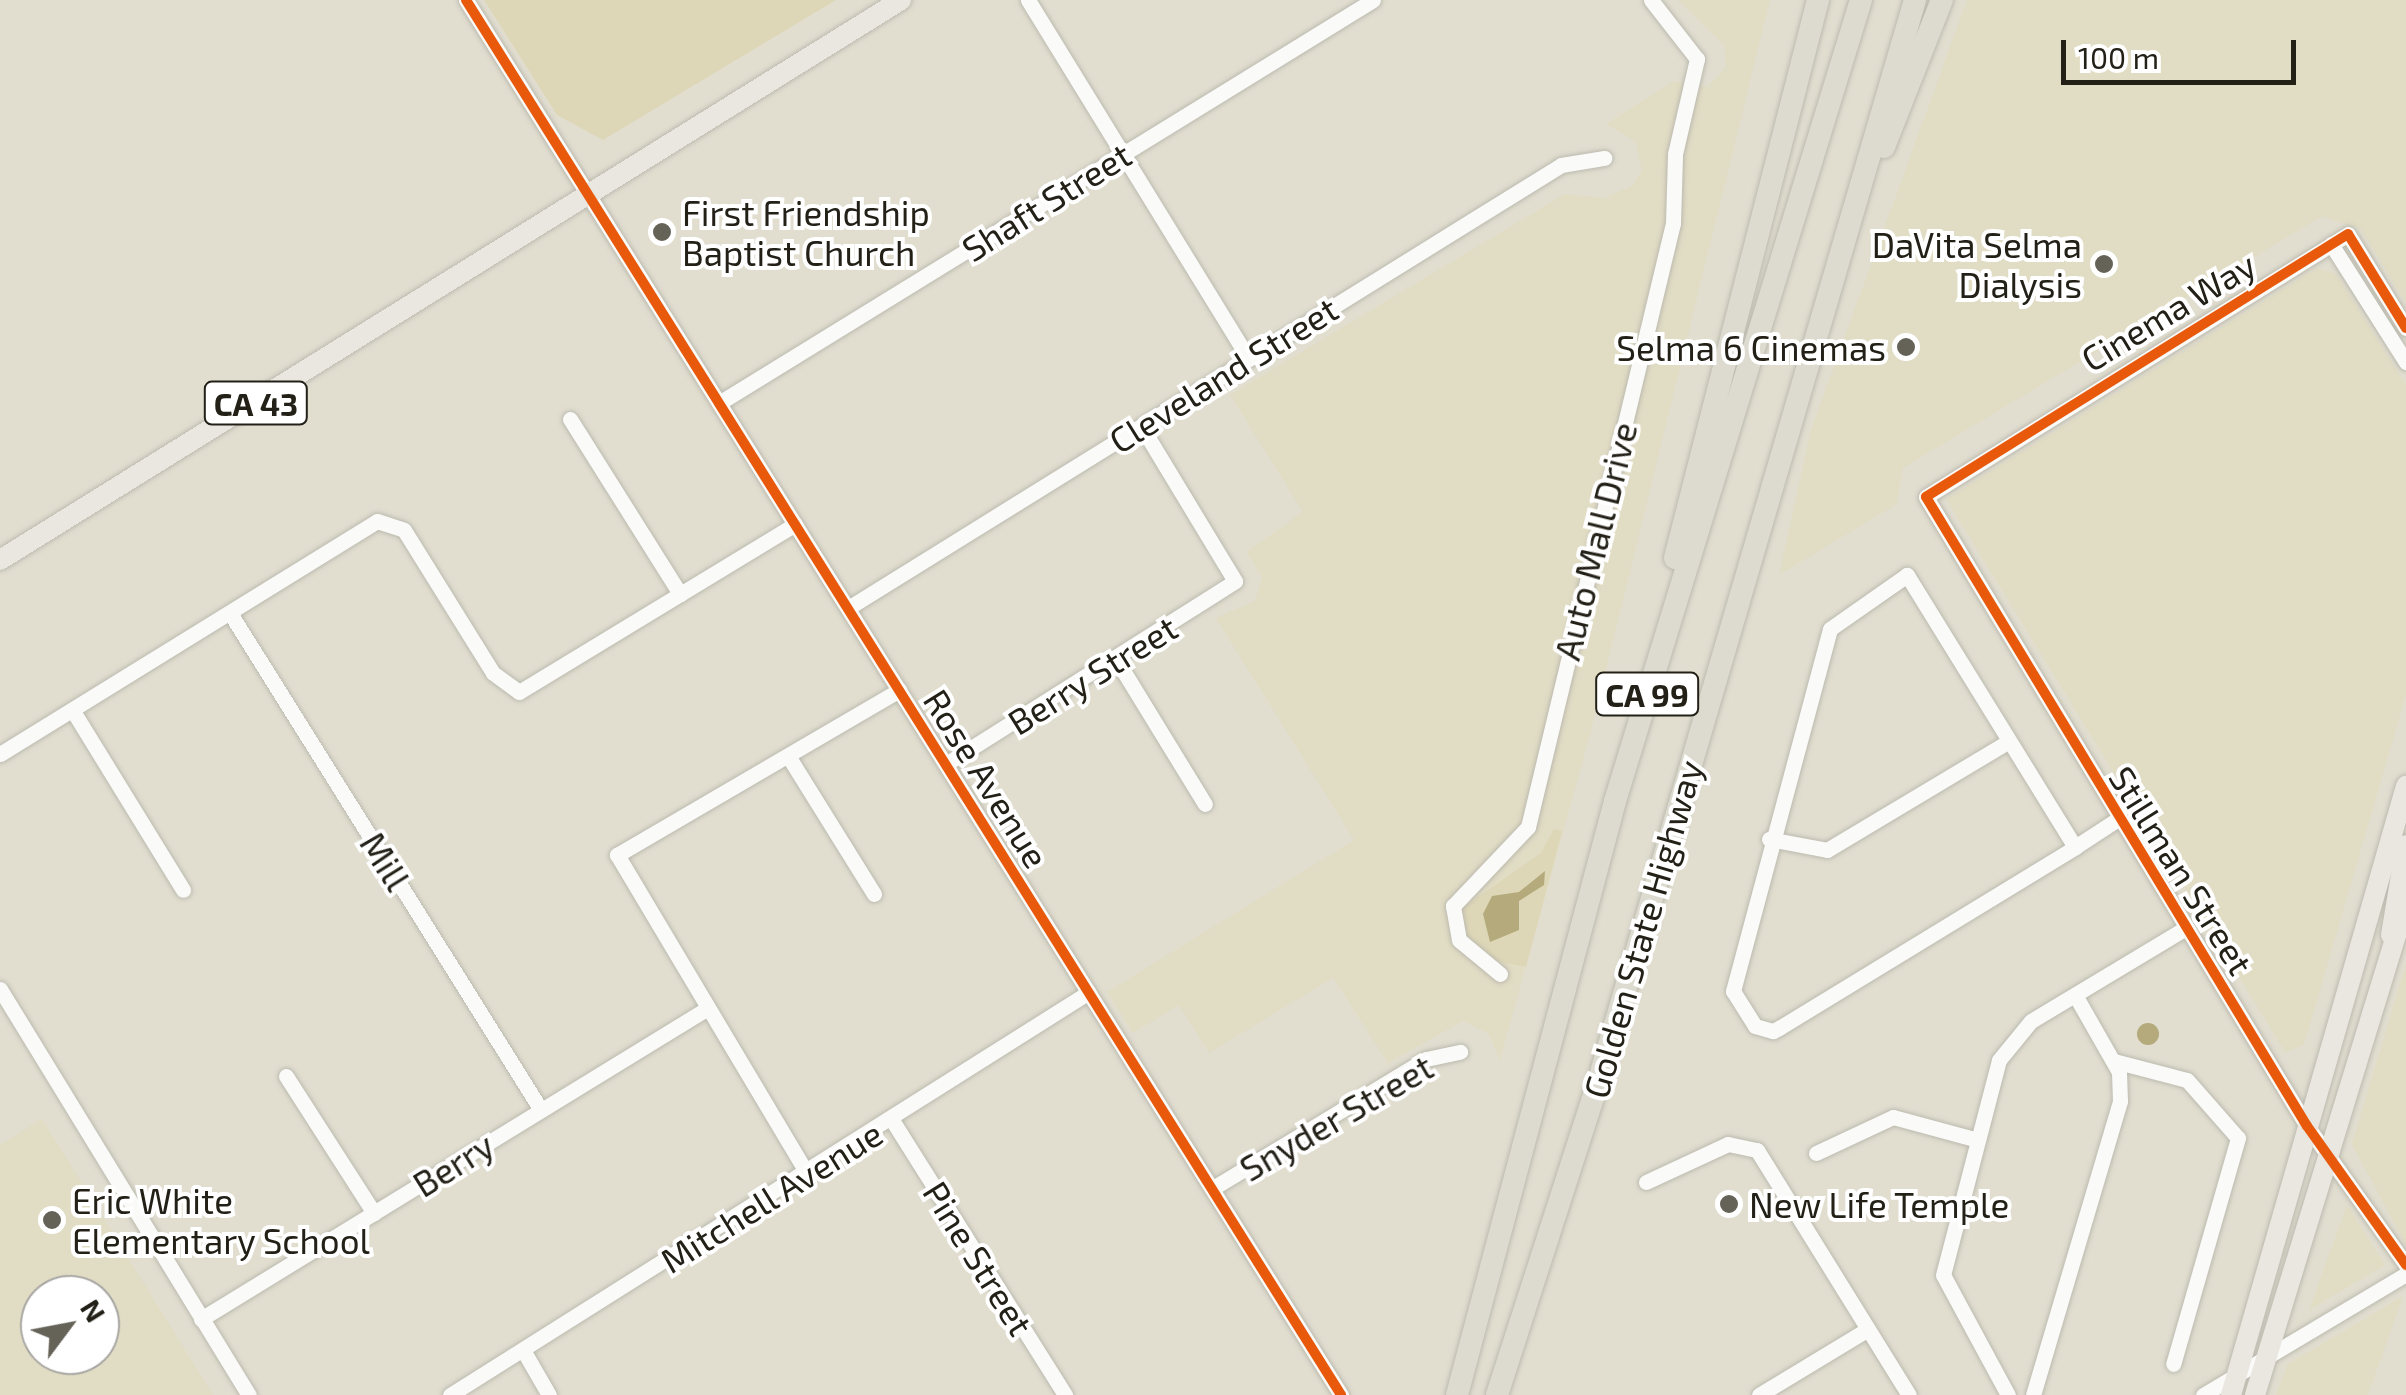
<!DOCTYPE html>
<html>
<head>
<meta charset="utf-8">
<style>
  body { margin:0 }
  #map { position:relative; width:2406px; height:1395px; overflow:hidden; background:#e1ded0; font-family:"Exo 2",sans-serif }
  div>[style] { position:absolute }
  [style*='--x'] { left:calc(var(--x)*1px); top:calc(var(--y)*1px); width:calc(var(--w)*1px); rotate:calc(var(--a)*1deg) }
  .built>* { inset:0; background:#e1dcc4 }
  .green>* { inset:0; background:#ded7b7 }
  .water>* { inset:0; background:#b4aa7b }
  .round { border-radius:50% }
  .roads { filter:drop-shadow(0 0 2px #bcbaaf) drop-shadow(0 0 2px #bcbaaf) }
  .minor>* { height:15px; margin:-7.5px; padding:0 7.5px; transform-origin:7.5px; border-radius:7.5px; background:#fafaf8 }
  .major>* { height:20px; margin:-10px; padding:0 10px; transform-origin:10px; border-radius:10px; background:#e9e7e0 }
  .highway>* { height:22px; margin:-11px; padding:0 11px; transform-origin:11px; border-radius:11px; background:#dddbd0 }
  .cycleway>* { height:10px; margin:-5px; padding:0 5px; transform-origin:5px; border-radius:5px; background:#e8590c }
  .dots>* { width:28px; height:28px; translate:-50% -50%; box-sizing:border-box; border:5px solid #fff; border-radius:50% }
  span { translate:-50% -50%; white-space:nowrap; text-align:center; line-height:1.15; -webkit-text-stroke:8px #fff; paint-order:stroke }
  .shield-label span { padding:2px 8px; background:#fff; border:2px solid; border-radius:8px; -webkit-text-stroke-width:0 }
  .shield-label { font-size:32px; color:#222017; font-weight:700 }
  .street-label { font-size:35px; color:#222017 }
  .poi-label { font-size:35px; color:#222017 }
  .left { translate:0 -50%; text-align:left }
  .right { translate:-100% -50%; text-align:right }
  .north { position:absolute; left:20px; top:1275px; width:100px; height:100px; box-sizing:border-box; background:#fff; border:2px solid #a7a6a2; border-radius:50%; rotate:58deg; font-size:28px; font-weight:700; line-height:40px; text-align:center; color:#222017 }
  .north::after { content:''; display:block; margin:auto; width:35px; height:45px; background:#656258; clip-path:polygon(50% 0,100% 100%,50% 72%,0 100%) }
  .scale { position:absolute; left:2061px; top:40px; width:235px; height:45px; box-sizing:border-box; border:5px solid #222017; border-top:0; padding-left:12px; font-size:30px; line-height:35px; white-space:nowrap; color:#222017; -webkit-text-stroke:8px #fff; paint-order:stroke }
</style>
</head>
<body>
<div id="map">
  <div class="built">
    <i style="clip-path:polygon(1678px 0,1770px 0,1590px 735px,1500px 1060px,1488px 1033px,1463px 1021px,1388px 1063px,1333px 978px,1209px 1053px,1179px 1005px,1133px 1033px,1107px 992px,1354px 840px,1216px 618px,1255px 601px,1262px 577px,1246px 552px,1303px 512px,1230px 395px,1565px 194px,1605px 198px,1633px 185px,1642px 171px,1635px 141px,1606px 124px,1674px 81px,1707px 87px,1726px 67px,1724px 45px)"></i>
    <i style="clip-path:polygon(1967px 0,2406px 0,2406px 303px,2361px 229px,2322px 216px,1903px 468px,1897px 504px,1779px 575px,1811px 430px)"></i>
    <i style="clip-path:polygon(2317px 268px,2336px 274px,2406px 385px,2406px 695px,2304px 1045px,2285px 1052px,1946px 499px)"></i>
    <i style="clip-path:polygon(2406px 964px,2406px 1245px,2352px 1144px)"></i>
    <i style="clip-path:polygon(evenodd,42px 1119px,213px 1395px,0 1395px,0 1145px,42px 1119px,40px 1295px,100px 1295px,100px 1355px,40px 1355px,40px 1295px)"></i>
    <i style="clip-path:polygon(2347px 1205px,2385px 1265px,2309px 1310px)"></i>
    <i style="clip-path:polygon(2403px 1296px,2368px 1395px,2276px 1395px,2288px 1364px)"></i>
  </div>
  <div class="green">
    <i style="clip-path:polygon(484px 0,836px 0,603px 140px,557px 115px)"></i>
    <i style="clip-path:polygon(1554px 829px,1562px 831px,1526px 967px,1477px 957px,1457px 926px,1462px 908px,1541px 853px)"></i>
  </div>
  <div class="water">
    <i style="clip-path:polygon(1545px 871px,1544px 885px,1519px 901px,1519px 930px,1490px 942px,1483px 914px,1492px 896px,1519px 892px)"></i>
    <i class="round" style="left:2137px;top:1023px;width:22px;height:22px"></i>
  </div>
  <div class="roads">
    <div class="minor">
      <i style="--x:466;--y:0;--w:1647;--a:57.9"></i>
      <i style="--x:1028;--y:0;--w:419;--a:58.4"></i>
      <i style="--x:2331;--y:244;--w:140;--a:57.6"></i>
      <i style="--x:2406;--y:328;--w:110;--a:-121.7"></i>
      <i style="--x:2348;--y:234;--w:497;--a:148.1"></i>
      <i style="--x:1926;--y:497;--w:735;--a:58.8"></i>
      <i style="--x:2307;--y:1126;--w:171;--a:54.5"></i>
      <i style="--x:719;--y:403;--w:768;--a:-31.64"></i>
      <i style="--x:570;--y:419;--w:207;--a:57.8"></i>
      <i style="--x:848;--y:608;--w:839;--a:-31.85"></i>
      <i style="--x:1561;--y:165;--w:44;--a:-9.2"></i>
      <i style="--x:230;--y:613;--w:586;--a:57.96"></i>
      <i style="--x:1116;--y:659;--w:170;--a:58.5"></i>
      <i style="--x:73;--y:711;--w:210;--a:58.4"></i>
      <i style="--x:0;--y:754;--w:443;--a:-31.7"></i>
      <i style="--x:377;--y:521;--w:28;--a:18"></i>
      <i style="--x:404;--y:530;--w:168;--a:58.1"></i>
      <i style="--x:493;--y:673;--w:32;--a:36"></i>
      <i style="--x:519;--y:692;--w:323;--a:-31.3"></i>
      <i style="--x:790;--y:759;--w:159;--a:58.1"></i>
      <i style="--x:946;--y:764;--w:342;--a:-32.3"></i>
      <i style="--x:1235;--y:581;--w:181;--a:-121.2"></i>
      <i style="--x:1769;--y:839;--w:59;--a:10.7"></i>
      <i style="--x:1827;--y:850;--w:212;--a:-30.9"></i>
      <i style="--x:2075;--y:847;--w:320;--a:-121.7"></i>
      <i style="--x:1907;--y:575;--w:94;--a:145"></i>
      <i style="--x:1830;--y:629;--w:375;--a:105"></i>
      <i style="--x:1733;--y:991;--w:41;--a:57.8"></i>
      <i style="--x:1755;--y:1026;--w:19;--a:16"></i>
      <i style="--x:1773;--y:1031;--w:7;--a:-27"></i>
      <i style="--x:1779;--y:1028;--w:347;--a:-31.4"></i>
      <i style="--x:2075;--y:847;--w:51;--a:-33.1"></i>
      <i style="--x:1500;--y:974;--w:53;--a:-140.3"></i>
      <i style="--x:1459;--y:940;--w:35;--a:-100"></i>
      <i style="--x:1453;--y:906;--w:109;--a:-46.5"></i>
      <i style="--x:1528;--y:827;--w:621;--a:-76.5"></i>
      <i style="--x:1673;--y:223;--w:69;--a:-88.3"></i>
      <i style="--x:1675;--y:154;--w:98;--a:-77"></i>
      <i style="--x:1697;--y:59;--w:75;--a:-127.9"></i>
      <i style="--x:0;--y:989;--w:476;--a:58.5"></i>
      <i style="--x:2114;--y:1061;--w:75;--a:14.6"></i>
      <i style="--x:2187;--y:1080;--w:77;--a:48.7"></i>
      <i style="--x:2238;--y:1138;--w:235;--a:106"></i>
      <i style="--x:286;--y:1076;--w:163;--a:57.3"></i>
      <i style="--x:892;--y:1120;--w:325;--a:57.8"></i>
      <i style="--x:1816;--y:1153;--w:85;--a:-25.1"></i>
      <i style="--x:1893;--y:1117;--w:88;--a:15.1"></i>
      <i style="--x:808;--y:1175;--w:373;--a:-120.8"></i>
      <i style="--x:617;--y:855;--w:327;--a:-30.3"></i>
      <i style="--x:1646;--y:1182;--w:90;--a:-24.9"></i>
      <i style="--x:1728;--y:1144;--w:30;--a:12"></i>
      <i style="--x:1757;--y:1150;--w:288;--a:58.2"></i>
      <i style="--x:1213;--y:1188;--w:249;--a:-31.2"></i>
      <i style="--x:1426;--y:1059;--w:35;--a:-12"></i>
      <i style="--x:201;--y:1319;--w:593;--a:-31.54"></i>
      <i style="--x:523;--y:1350;--w:52;--a:60"></i>
      <i style="--x:450;--y:1395;--w:755;--a:-32.24"></i>
      <i style="--x:1759;--y:1395;--w:127;--a:-31.2"></i>
      <i style="--x:2008;--y:1395;--w:136;--a:-118.4"></i>
      <i style="--x:1943;--y:1275;--w:222;--a:-75.4"></i>
      <i style="--x:1999;--y:1060;--w:50;--a:-50.6"></i>
      <i style="--x:2031;--y:1021;--w:181;--a:-31"></i>
      <i style="--x:2033;--y:1395;--w:307;--a:-73.5"></i>
      <i style="--x:2120;--y:1101;--w:29;--a:-92"></i>
      <i style="--x:2119;--y:1072;--w:89;--a:-119.7"></i>
      <i style="--x:2203;--y:1395;--w:236;--a:-30.8"></i>
    </div>
    <div class="major">
      <i style="--x:0;--y:560;--w:1061;--a:-31.86"></i>
      <i style="--x:2391;--y:935;--w:91;--a:-80.5"></i>
      <i style="--x:2231;--y:1395;--w:634;--a:-73.97"></i>
      <i style="--x:2255;--y:1395;--w:515;--a:-72.94"></i>
    </div>
    <div class="highway">
      <i style="--x:1884;--y:147;--w:158;--a:-68.5"></i>
      <i style="--x:1675;--y:558;--w:576;--a:-75.63"></i>
      <i style="--x:1457;--y:1395;--w:615;--a:-75.1"></i>
      <i style="--x:1615;--y:801;--w:838;--a:-72.93"></i>
      <i style="--x:1497;--y:1395;--w:342;--a:-72.1"></i>
      <i style="--x:1602;--y:1069;--w:1114;--a:-73.68"></i>
    </div>
  </div>
  <div class="cycleway">
    <i style="--x:466;--y:0;--w:1647;--a:57.9"></i>
    <i style="--x:2406;--y:328;--w:110;--a:-121.7"></i>
    <i style="--x:2348;--y:234;--w:497;--a:148.1"></i>
    <i style="--x:1926;--y:497;--w:735;--a:58.8"></i>
    <i style="--x:2307;--y:1126;--w:171;--a:54.5"></i>
  </div>
  <div class="dots">
    <i style="left:662px;top:232px;background:#656258"></i>
    <i style="left:2104px;top:264px;background:#656258"></i>
    <i style="left:1906px;top:347px;background:#656258"></i>
    <i style="left:1729px;top:1204px;background:#656258"></i>
    <i style="left:52px;top:1220px;background:#656258"></i>
  </div>
  <div class="shield-label">
    <span style="left:256px;top:403px">CA 43</span>
    <span style="left:1647px;top:694px">CA 99</span>
  </div>
  <div class="street-label">
    <span style="left:1046px;top:201px;rotate:-32deg">Shaft Street</span>
    <span style="left:2168px;top:311px;rotate:-31deg">Cinema Way</span>
    <span style="left:1223px;top:374px;rotate:-32deg">Cleveland Street</span>
    <span style="left:1595px;top:541px;rotate:-76deg">Auto Mall Drive</span>
    <span style="left:1092px;top:674px;rotate:-32deg">Berry Street</span>
    <span style="left:987px;top:778px;rotate:58deg">Rose Avenue</span>
    <span style="left:386px;top:861px;rotate:58deg">Mill</span>
    <span style="left:2182px;top:870px;rotate:58deg">Stillman Street</span>
    <span style="left:1642px;top:929px;rotate:-74deg">Golden State Highway</span>
    <span style="left:1336px;top:1117px;rotate:-30deg">Snyder Street</span>
    <span style="left:453px;top:1164px;rotate:-32deg">Berry</span>
    <span style="left:771px;top:1196px;rotate:-32deg">Mitchell Avenue</span>
    <span style="left:979px;top:1258px;rotate:58deg">Pine Street</span>
  </div>
  <div class="poi-label">
    <span class="left" style="left:682px;top:232px">First Friendship<br>Baptist Church</span>
    <span class="right" style="left:2082px;top:264px">DaVita Selma<br>Dialysis</span>
    <span class="right" style="left:1886px;top:347px">Selma 6 Cinemas</span>
    <span class="left" style="left:72px;top:1220px">Eric White<br>Elementary School</span>
    <span class="left" style="left:1749px;top:1204px">New Life Temple</span>
  </div>
  <div class="north">N</div>
  <div class="scale">100 m</div>
</div>
</body>
</html>
